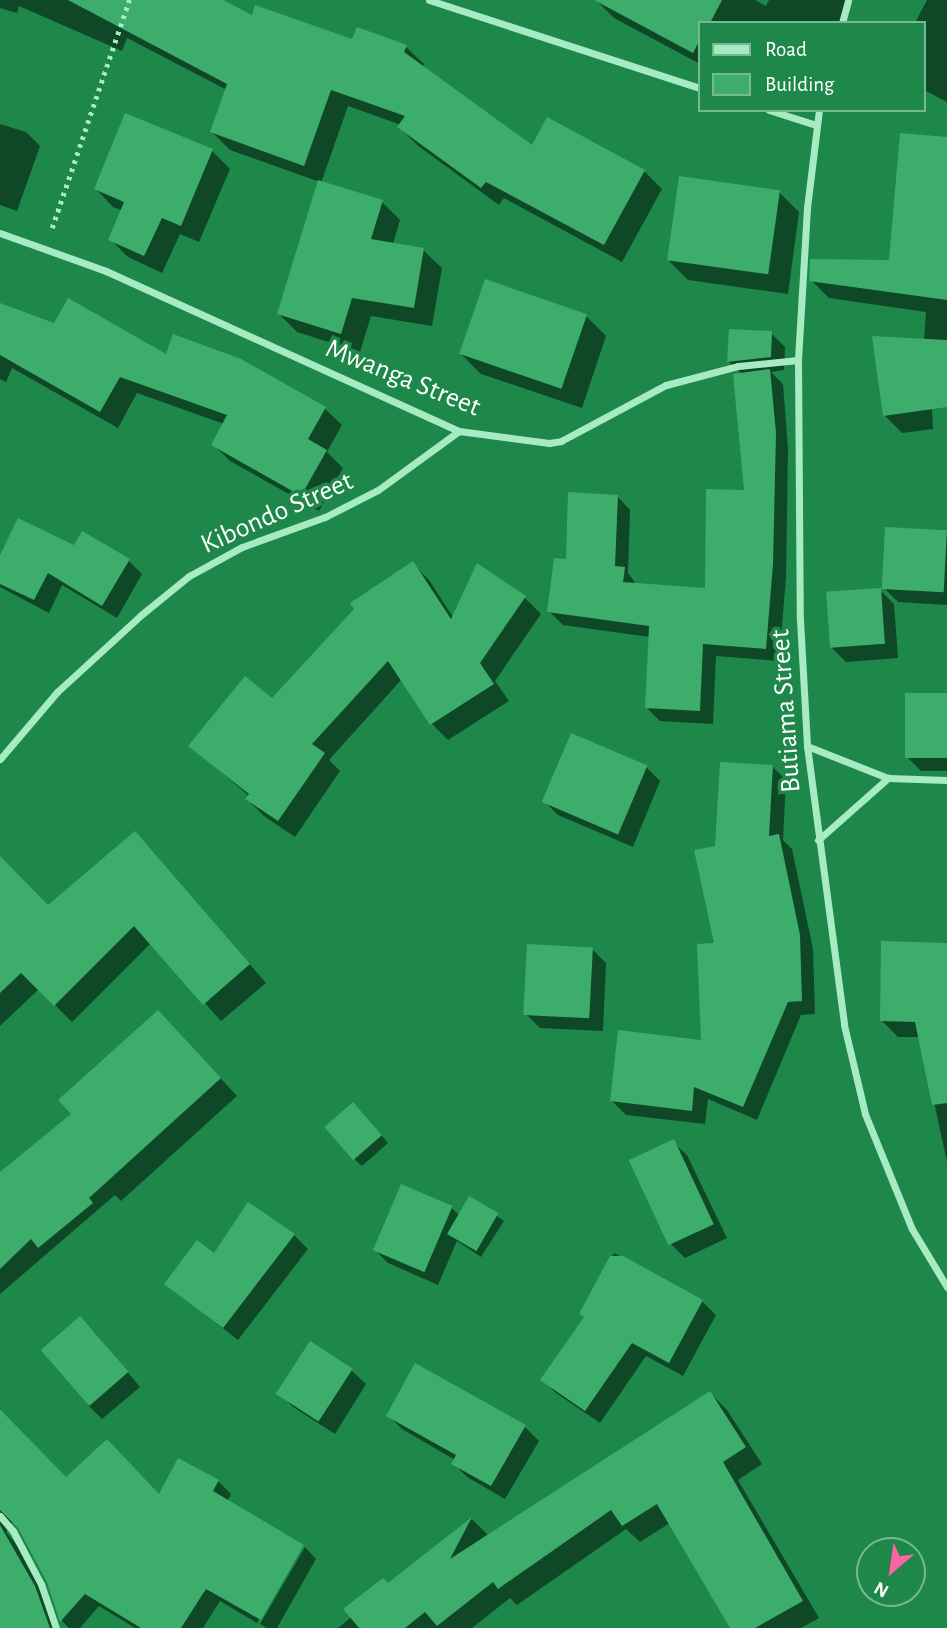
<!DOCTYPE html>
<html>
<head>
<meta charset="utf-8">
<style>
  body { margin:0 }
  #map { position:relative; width:947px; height:1628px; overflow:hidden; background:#1d884a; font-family:"Alegreya Sans",sans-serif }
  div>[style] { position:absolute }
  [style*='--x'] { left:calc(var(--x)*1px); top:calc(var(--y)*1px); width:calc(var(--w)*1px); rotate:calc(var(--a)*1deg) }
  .shadow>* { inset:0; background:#0007 }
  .building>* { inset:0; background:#3dad6c; transform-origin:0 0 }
  .path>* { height:4.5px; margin-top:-2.25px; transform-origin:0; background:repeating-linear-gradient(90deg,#a7ebc3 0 3.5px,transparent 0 8.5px) }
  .street>* { height:7px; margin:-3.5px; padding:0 3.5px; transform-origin:3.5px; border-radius:3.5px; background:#a7ebc3 }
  span { translate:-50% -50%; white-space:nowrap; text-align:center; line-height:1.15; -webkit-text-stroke:7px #1d884a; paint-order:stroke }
  .street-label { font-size:28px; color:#fff }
  .legend { position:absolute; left:698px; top:21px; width:228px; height:91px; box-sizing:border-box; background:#1d884a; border:2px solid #77b892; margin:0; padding:9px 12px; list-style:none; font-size:21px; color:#fff }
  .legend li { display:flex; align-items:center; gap:14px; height:35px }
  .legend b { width:35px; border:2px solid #77b892 }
  .north { position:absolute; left:856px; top:1537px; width:70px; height:70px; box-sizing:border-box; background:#1d884a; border:2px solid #77b892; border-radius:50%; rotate:209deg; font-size:19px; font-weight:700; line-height:28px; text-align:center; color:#fff }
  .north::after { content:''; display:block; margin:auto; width:24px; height:32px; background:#fb65a6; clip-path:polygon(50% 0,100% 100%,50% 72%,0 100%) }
</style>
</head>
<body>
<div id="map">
  <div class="shadow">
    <i style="clip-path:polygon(0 0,219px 0,253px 18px,353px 42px,406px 47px,424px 64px,423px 67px,533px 148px,644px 171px,662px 189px,622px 262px,504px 198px,499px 205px,417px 145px,399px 127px,401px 125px,348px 106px,321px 183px,382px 202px,400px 220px,393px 244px,423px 250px,442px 268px,432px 326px,371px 316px,360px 352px,297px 332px,279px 314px,320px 182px,230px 150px,212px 132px,227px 90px,127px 38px,122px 51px,19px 6px,17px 13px,0 8px)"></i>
    <i style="clip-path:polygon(596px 0,755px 0,766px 6px,769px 0,852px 0,840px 23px,700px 23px,700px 64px,614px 18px)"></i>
    <i style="clip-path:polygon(927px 0,947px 0,947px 102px,924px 90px,924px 23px,915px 23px)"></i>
    <i style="clip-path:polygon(0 124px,26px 132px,40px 146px,17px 211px,0 205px)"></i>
    <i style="clip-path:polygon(947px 139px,947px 388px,931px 389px,933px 429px,902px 433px,884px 415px,924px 341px,926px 312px,829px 298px,811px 280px,890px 262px)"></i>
    <i style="clip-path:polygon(212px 151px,230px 169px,199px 242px,180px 234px,162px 273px,128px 257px,110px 239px,123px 211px,113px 207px,96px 189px)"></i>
    <i style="clip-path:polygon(779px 192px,799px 212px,788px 294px,688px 280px,668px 260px)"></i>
    <i style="clip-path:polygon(0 305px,54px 325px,167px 356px,324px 408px,342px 425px,327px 452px,343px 468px,319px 511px,230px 461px,213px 444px,224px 424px,137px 393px,118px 428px,12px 368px,6px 382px,0 379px)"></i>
    <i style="clip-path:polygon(586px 316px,606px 336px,582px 408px,481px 374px,461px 354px)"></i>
    <i style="clip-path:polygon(730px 331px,771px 333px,785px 347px,784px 370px,771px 372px,783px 384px,788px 448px,786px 578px,779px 661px,716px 656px,713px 724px,660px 721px,647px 708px,650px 637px,563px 625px,549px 611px,567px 561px,617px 496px,630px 510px,628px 573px,637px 585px,707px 590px,746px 492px,742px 374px,729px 362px)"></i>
    <i style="clip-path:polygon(947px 532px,947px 605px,898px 602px,884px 588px)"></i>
    <i style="clip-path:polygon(75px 548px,129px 561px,142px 574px,117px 618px,62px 585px,49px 613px,0 587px,0 559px)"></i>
    <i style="clip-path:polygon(413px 564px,429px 580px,453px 617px,524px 597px,541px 614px,495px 681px,509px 701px,448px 740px,432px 724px,402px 679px,329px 760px,340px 771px,295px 837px,264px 816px,247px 799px,249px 796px,190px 745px,272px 700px)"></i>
    <i style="clip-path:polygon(880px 590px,894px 604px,898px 658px,846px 662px,832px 648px)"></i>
    <i style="clip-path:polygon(947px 695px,947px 771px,921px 771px,907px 757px)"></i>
    <i style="clip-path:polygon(772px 766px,786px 780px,783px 840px,792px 849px,813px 949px,815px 1014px,801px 1015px,757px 1120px,708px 1099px,705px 1124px,626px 1115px,612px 1101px,703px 1042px,716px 945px,717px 848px)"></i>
    <i style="clip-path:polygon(646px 767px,660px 781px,633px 847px,558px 815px,544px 801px)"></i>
    <i style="clip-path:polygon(135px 833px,266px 983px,221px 1021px,151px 943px,72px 1022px,39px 989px,0 1026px,0 859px,48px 907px)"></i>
    <i style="clip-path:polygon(947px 944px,947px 1162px,920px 1037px,898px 1037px,881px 1020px)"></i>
    <i style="clip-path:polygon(592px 949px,606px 963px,603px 1031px,540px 1028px,526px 1014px)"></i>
    <i style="clip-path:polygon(175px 1029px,237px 1096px,121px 1201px,115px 1195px,0 1294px,0 1174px)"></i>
    <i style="clip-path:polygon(360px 1111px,388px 1143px,362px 1166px,355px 1160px)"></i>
    <i style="clip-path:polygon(673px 1142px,687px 1155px,727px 1238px,685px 1258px,671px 1244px)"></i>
    <i style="clip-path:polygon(470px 1198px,504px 1221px,481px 1257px,457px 1241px,438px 1285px,388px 1263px,374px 1249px,452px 1208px,459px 1215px)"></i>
    <i style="clip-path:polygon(294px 1235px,308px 1249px,238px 1340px,166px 1284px,214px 1255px)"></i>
    <i style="clip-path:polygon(614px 1253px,702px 1301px,716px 1315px,683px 1376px,646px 1356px,600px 1423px,556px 1393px,543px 1380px,586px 1318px,581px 1314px)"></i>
    <i style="clip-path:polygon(94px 1332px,140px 1387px,102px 1419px,88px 1405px)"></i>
    <i style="clip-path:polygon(311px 1344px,352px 1371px,366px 1384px,335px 1434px,293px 1407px,279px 1393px)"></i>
    <i style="clip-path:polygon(710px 1393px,727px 1410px,762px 1464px,738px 1480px,819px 1618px,801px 1628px,732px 1628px,670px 1523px,640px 1542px,626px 1529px,517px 1605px,510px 1598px,472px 1628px,338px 1628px,472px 1519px,489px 1536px)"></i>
    <i style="clip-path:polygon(0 1409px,67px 1479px,159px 1496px,218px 1481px,231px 1494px,227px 1502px,303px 1546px,257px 1623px,220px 1601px,203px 1628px,135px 1628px,99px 1606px,80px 1628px,69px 1628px,62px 1621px,48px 1581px,17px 1524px,12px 1523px,6px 1532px,21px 1550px,48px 1601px,57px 1628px,0 1628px)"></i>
    <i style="clip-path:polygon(388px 1415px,525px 1427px,539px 1441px,505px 1499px,467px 1477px,453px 1463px,455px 1460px,402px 1429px)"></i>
    <i style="clip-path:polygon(305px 1547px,316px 1559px,277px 1628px,267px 1628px,260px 1624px)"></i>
  </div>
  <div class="building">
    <i style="clip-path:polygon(68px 0,223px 0,252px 15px,255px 5px,352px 39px,357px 27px,407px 45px,404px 52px,532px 145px,547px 117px,645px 170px,604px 245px,486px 182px,481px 188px,397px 127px,405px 116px,331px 90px,304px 166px,210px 132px,227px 84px)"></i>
    <i style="clip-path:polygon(594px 0,722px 0,710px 23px,700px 23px,700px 40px,693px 53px)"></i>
    <i style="clip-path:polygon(125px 113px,213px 149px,181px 226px,162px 218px,144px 256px,108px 240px,124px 202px,94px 189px)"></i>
    <i style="clip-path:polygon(900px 133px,947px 137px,947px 300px,809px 281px,810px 259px,889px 260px)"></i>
    <i style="left:679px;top:176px;width:102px;height:85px;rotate:8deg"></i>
    <i style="clip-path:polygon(318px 180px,383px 200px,371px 239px,424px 248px,414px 308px,352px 298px,341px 334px,277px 314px)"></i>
    <i style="left:485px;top:279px;width:108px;height:79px;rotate:19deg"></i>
    <i style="clip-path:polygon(68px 298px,166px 354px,173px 334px,241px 359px,326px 407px,308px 439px,327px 450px,301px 496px,211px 445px,227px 415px,120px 377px,100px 412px,0 355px,0 303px,54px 323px)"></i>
    <i style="clip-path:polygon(729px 329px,772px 331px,771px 357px,727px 362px)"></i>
    <i style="clip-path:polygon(872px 336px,947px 340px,947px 407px,883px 416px)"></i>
    <i style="clip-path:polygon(770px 369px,776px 433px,773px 564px,766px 649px,703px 644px,700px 711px,645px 708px,649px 626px,547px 612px,554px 558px,566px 559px,568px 492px,618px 495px,615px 566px,625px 567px,623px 582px,705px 588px,706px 489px,744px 490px,733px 374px)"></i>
    <i style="clip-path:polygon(18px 518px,74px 545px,82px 531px,130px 559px,102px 606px,48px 573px,34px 600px,0 584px,0 555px)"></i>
    <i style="left:885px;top:527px;width:62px;height:62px;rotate:3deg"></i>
    <i style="clip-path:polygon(413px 561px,451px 619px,477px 563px,526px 596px,480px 663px,494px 684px,430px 725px,388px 661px,312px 744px,325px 753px,278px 821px,245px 799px,249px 794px,188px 746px,245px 676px,272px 698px,354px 609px,350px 603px)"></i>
    <i style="left:881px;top:588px;width:56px;height:55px;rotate:86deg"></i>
    <i style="left:905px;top:693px;width:42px;height:65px"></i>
    <i style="left:571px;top:733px;width:83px;height:75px;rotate:23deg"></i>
    <i style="clip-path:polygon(720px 762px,773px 765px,769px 836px,779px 834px,800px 935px,802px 1001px,788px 1002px,743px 1107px,694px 1087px,692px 1111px,610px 1101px,618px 1030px,701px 1040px,697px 944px,714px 943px,694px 850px,715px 846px)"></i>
    <i style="clip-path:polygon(135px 831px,250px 964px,203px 1005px,134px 926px,54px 1006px,21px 973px,0 993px,0 856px,48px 905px)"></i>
    <i style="clip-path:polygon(881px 941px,947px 943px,947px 1103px,932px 1105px,915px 1022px,880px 1021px)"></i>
    <i style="left:527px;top:944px;width:66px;height:71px;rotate:3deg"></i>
    <i style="clip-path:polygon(158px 1010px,221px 1078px,89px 1198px,93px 1203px,38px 1248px,31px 1239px,0 1269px,0 1172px,71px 1114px,58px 1100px)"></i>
    <i style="left:353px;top:1102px;width:44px;height:38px;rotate:49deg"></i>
    <i style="left:674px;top:1139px;width:94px;height:50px;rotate:65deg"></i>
    <i style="left:401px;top:1184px;width:56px;height:72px;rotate:23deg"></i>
    <i style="left:469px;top:1196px;width:34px;height:44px;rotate:30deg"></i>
    <i style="clip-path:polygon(248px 1202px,295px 1234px,223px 1328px,164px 1284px,197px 1240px,214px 1253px)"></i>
    <i style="clip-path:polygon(610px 1256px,623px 1256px,703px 1300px,669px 1363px,632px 1343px,585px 1411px,540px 1380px,584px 1317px,579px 1314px)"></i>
    <i style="left:80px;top:1316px;width:74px;height:52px;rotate:49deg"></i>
    <i style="left:310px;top:1341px;width:51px;height:63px;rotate:33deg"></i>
    <i style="clip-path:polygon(415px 1363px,526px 1425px,491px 1486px,451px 1464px,456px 1455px,386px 1416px)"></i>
    <i style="clip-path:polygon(710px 1391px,746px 1447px,723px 1462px,803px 1601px,755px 1628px,730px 1628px,657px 1504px,622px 1526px,611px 1510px,498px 1589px,493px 1582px,437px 1626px,425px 1612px,405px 1628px,359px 1628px,343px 1609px,383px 1578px,388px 1583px,472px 1517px,450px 1559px)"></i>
    <i style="clip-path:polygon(0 1409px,66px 1477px,107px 1439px,159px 1494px,178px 1458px,219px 1480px,213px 1491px,304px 1545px,261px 1620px,206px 1589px,181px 1628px,141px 1628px,85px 1594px,60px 1622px,47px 1582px,18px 1528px,0 1510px)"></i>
    <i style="clip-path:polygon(0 1525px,35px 1586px,50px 1628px,0 1628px)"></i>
  </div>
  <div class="path">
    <i style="--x:52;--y:228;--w:241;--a:-71.3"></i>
  </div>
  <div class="street">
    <i style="--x:429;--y:0;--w:285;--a:18"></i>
    <i style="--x:842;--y:23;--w:24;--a:-75"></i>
    <i style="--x:769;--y:110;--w:49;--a:17.7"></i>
    <i style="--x:819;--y:110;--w:99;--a:97"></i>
    <i style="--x:807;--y:208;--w:152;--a:93.4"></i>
    <i style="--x:798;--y:360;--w:260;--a:89.6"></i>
    <i style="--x:800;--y:620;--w:126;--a:86.8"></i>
    <i style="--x:807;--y:746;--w:281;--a:82.4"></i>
    <i style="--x:844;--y:1025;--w:91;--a:76.7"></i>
    <i style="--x:865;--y:1114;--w:124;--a:67.8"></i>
    <i style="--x:912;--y:1229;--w:68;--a:58.9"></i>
    <i style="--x:0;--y:233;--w:113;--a:19.7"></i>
    <i style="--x:106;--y:271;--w:388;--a:24.4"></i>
    <i style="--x:459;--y:431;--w:91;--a:7.6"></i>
    <i style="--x:549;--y:443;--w:12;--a:-9"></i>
    <i style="--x:561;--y:441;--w:119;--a:-28.1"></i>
    <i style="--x:666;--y:385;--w:74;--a:-14.8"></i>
    <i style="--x:738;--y:366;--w:60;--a:-5.7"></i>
    <i style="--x:807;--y:746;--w:87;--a:21.6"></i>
    <i style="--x:888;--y:778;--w:59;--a:1.9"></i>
    <i style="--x:0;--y:759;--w:88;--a:-49.6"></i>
    <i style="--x:57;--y:692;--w:114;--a:-42.5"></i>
    <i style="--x:141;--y:615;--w:62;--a:-39.1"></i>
    <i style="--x:189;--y:576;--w:60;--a:-28.7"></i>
    <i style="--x:242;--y:547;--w:88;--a:-19.9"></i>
    <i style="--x:325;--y:517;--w:59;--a:-27"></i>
    <i style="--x:378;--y:490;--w:100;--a:-36.1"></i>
    <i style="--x:818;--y:840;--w:94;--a:-41.5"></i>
    <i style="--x:0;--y:1516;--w:20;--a:49"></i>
    <i style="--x:13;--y:1531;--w:60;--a:62.2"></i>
    <i style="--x:41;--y:1584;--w:46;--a:71.2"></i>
  </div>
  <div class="street-label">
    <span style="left:403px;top:378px;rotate:22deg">Mwanga Street</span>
    <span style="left:277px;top:513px;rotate:-24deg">Kibondo Street</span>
    <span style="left:786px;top:711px;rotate:-94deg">Butiama Street</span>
  </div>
  <ul class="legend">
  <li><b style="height:9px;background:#a7ebc3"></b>Road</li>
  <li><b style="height:19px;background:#3dad6c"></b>Building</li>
  </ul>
  <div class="north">N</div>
</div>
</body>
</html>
